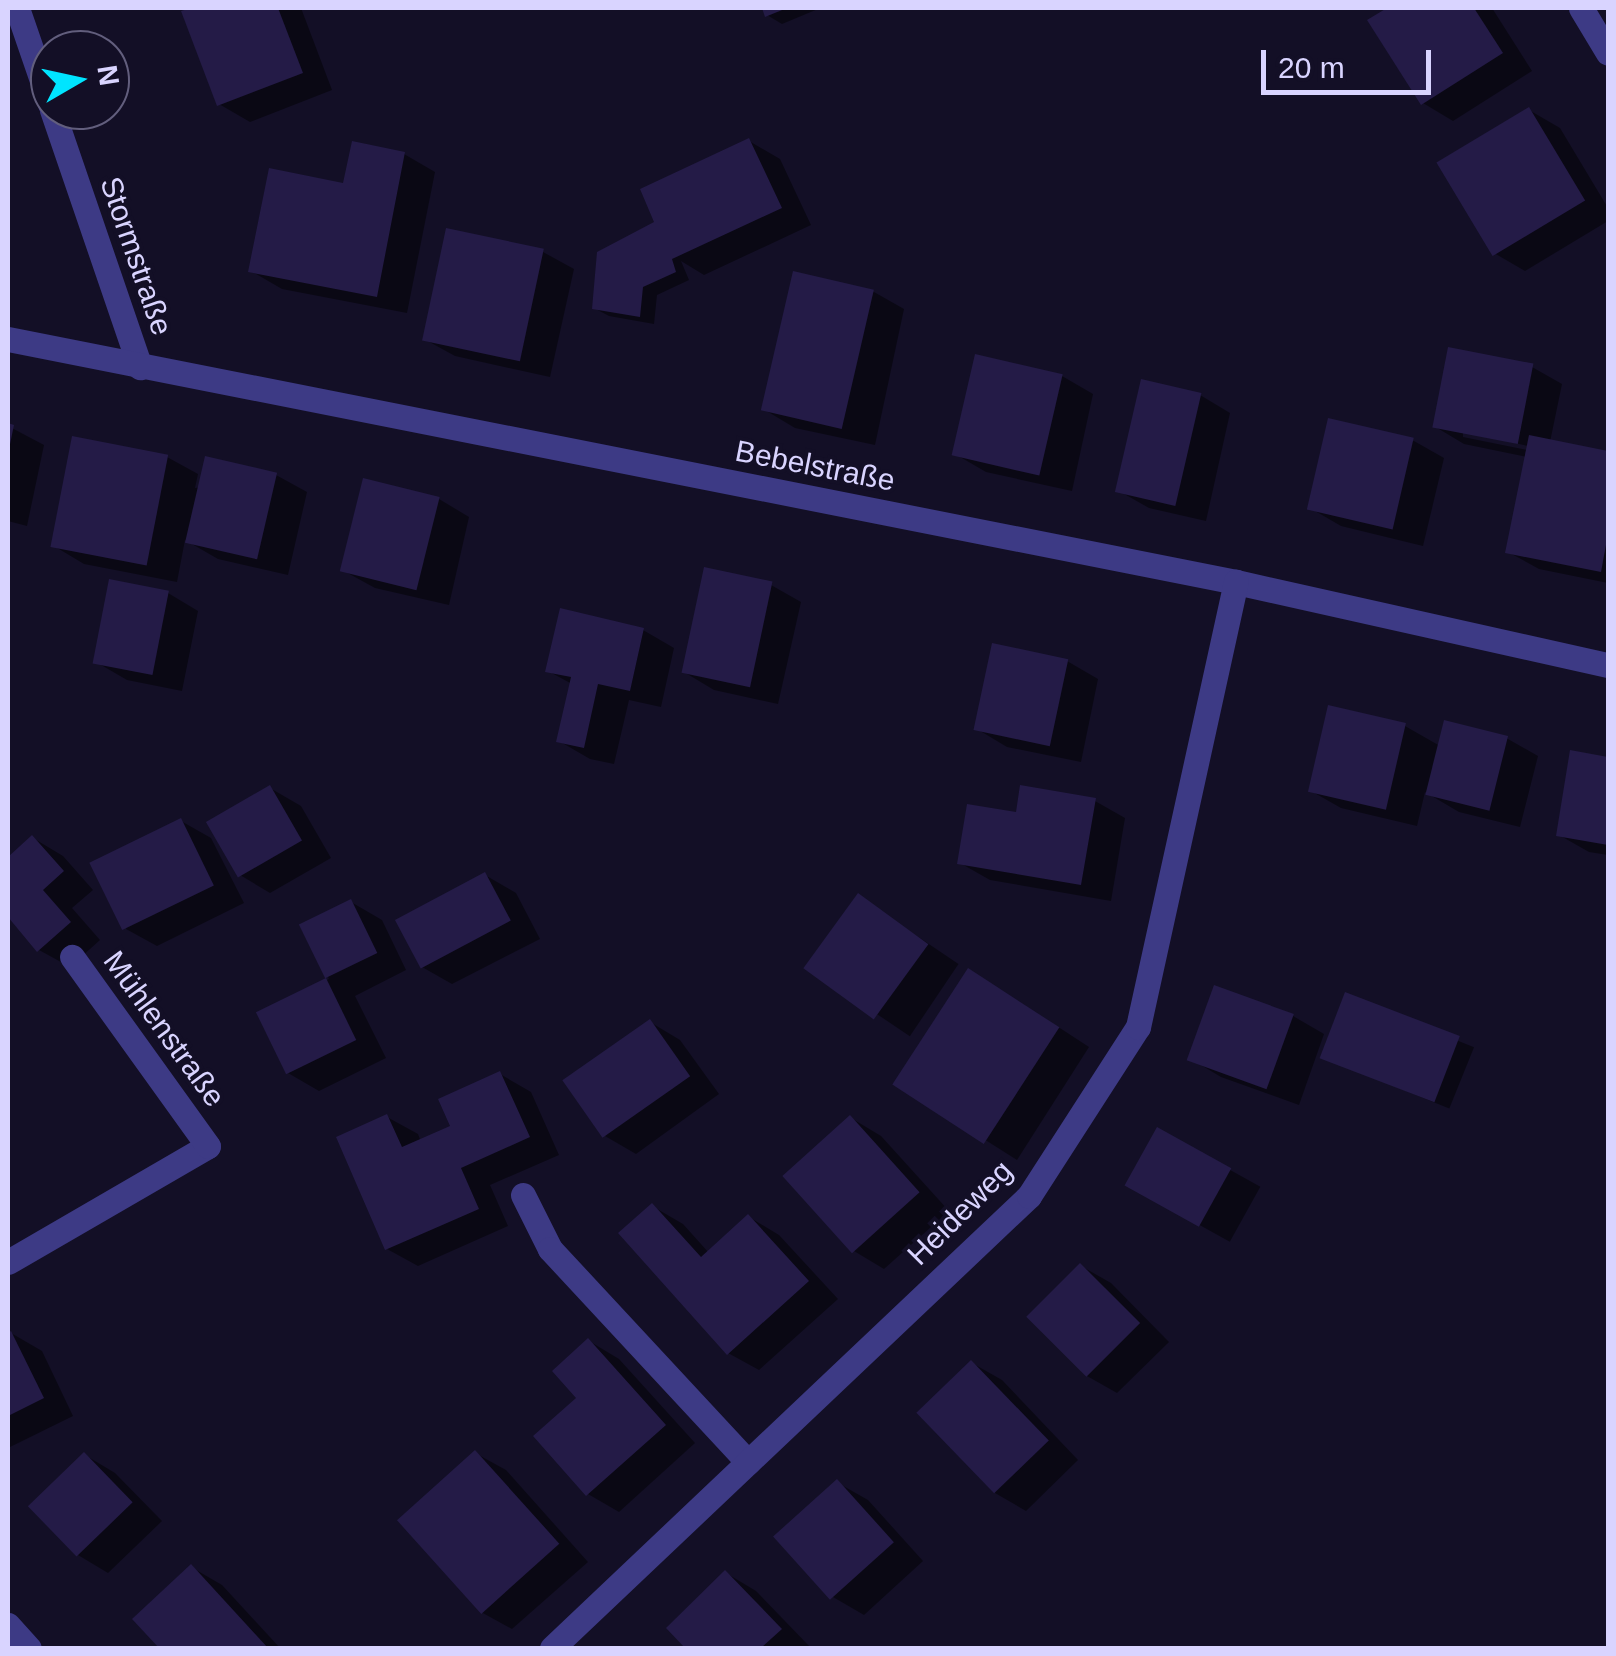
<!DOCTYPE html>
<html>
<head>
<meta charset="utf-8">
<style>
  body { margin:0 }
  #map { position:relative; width:1616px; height:1656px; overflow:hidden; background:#130f26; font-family:Helvetica,sans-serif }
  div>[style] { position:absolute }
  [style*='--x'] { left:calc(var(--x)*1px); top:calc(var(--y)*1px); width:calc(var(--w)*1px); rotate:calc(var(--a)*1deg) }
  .shadow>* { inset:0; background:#0007; transform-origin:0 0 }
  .building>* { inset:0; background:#241b47; transform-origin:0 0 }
  .service>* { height:25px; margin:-12.5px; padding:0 12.5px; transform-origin:12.5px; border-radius:12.5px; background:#3d3a85 }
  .minor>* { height:25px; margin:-12.5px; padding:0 12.5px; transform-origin:12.5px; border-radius:12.5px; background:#3d3a85 }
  span { translate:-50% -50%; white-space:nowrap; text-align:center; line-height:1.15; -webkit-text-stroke:8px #130f26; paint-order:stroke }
  .street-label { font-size:30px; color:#d9d4ff }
  .frame { position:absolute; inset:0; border:10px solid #d9d4ff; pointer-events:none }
  .north { position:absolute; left:30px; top:30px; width:100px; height:100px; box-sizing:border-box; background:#130f26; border:2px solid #625e7d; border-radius:50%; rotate:81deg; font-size:28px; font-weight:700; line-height:40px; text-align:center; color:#d9d4ff }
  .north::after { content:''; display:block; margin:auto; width:35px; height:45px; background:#00e5ff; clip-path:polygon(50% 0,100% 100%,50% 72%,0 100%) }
  .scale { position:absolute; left:1261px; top:50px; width:170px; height:45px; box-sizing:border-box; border:5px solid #d9d4ff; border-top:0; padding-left:12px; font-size:30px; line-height:35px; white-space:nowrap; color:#d9d4ff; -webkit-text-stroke:8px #130f26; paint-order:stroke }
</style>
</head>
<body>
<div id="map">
  <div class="shadow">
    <i style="clip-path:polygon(198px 8px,301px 8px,332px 90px,250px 122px,219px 104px,184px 13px)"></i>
    <i style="clip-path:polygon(764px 8px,818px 8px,818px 9px,782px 24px,767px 15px)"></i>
    <i style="clip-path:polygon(1391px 8px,1492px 8px,1532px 71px,1453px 121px,1423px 103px,1371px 21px)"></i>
    <i style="clip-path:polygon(1529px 110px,1560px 128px,1608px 208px,1608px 221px,1525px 271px,1494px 253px)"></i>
    <i style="clip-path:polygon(749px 141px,780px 159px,811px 225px,704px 275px,681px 261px,689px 280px,657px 295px,654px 324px,609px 316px,594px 308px,660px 228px)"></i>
    <i style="clip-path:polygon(404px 154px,435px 172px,407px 313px,282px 289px,251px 271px,345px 186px)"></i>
    <i style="clip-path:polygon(543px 252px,574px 269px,550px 377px,455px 356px,424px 339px)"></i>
    <i style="clip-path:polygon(795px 274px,874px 292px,904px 309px,875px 445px,795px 428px,765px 410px)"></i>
    <i style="clip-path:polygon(evenodd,1532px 367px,1562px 384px,1550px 442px,1608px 454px,1608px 583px,1539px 569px,1508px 552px,1527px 457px,1464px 444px,1434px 426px,1532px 367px,1463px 432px,1528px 446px,1527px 450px,1463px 437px,1463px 432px)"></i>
    <i style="clip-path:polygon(1062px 376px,1093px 394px,1072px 491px,986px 472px,955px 454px)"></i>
    <i style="clip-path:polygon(1200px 395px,1230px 413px,1206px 521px,1149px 508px,1119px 491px)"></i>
    <i style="clip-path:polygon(1330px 421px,1414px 441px,1444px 458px,1423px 546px,1341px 526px,1310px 508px)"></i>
    <i style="clip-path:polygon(8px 426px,44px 445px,27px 526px,8px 521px)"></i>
    <i style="clip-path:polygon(167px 457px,198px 474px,195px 488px,276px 475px,307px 492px,288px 575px,218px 559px,185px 540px,177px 582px,84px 564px,54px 546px)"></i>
    <i style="clip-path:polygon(439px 499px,469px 517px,449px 605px,375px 588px,344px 571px)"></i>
    <i style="clip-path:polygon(771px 585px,801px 602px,778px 704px,714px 690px,684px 672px)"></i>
    <i style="clip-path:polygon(168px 593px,198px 611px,182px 691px,127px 680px,96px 662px)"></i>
    <i style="clip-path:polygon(643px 630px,674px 648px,661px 707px,629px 700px,614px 764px,590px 759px,559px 741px,572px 684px,548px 671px)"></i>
    <i style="clip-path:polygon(1067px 661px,1098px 679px,1081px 762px,1007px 747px,977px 729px)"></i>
    <i style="clip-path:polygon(1446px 723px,1508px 739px,1538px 756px,1520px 827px,1459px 812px,1425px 792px,1417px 826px,1341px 808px,1311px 791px,1405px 726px,1440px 746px)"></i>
    <i style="clip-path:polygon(1572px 753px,1608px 759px,1608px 855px,1589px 852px,1559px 835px)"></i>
    <i style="clip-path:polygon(270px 788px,301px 806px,331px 858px,270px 893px,240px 875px)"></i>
    <i style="clip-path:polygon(1095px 801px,1125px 818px,1111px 901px,990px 880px,960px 863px,1018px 815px)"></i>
    <i style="clip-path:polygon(181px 821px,211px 838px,244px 903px,157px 946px,126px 929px)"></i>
    <i style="clip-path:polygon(33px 838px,63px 856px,93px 890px,72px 908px,100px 940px,70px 967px,39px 950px,8px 914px,8px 861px)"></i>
    <i style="clip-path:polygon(485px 875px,516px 893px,540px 939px,452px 984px,422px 967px)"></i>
    <i style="left:859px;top:897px;width:120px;height:87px;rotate:34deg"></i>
    <i style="clip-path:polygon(351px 902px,382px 920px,406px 970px,355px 996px,386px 1058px,319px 1091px,288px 1073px,259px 1014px,329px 979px,302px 926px)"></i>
    <i style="clip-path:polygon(1000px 989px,1089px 1047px,1017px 1160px,897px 1084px)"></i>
    <i style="left:1347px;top:996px;width:137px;height:66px;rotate:22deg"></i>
    <i style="clip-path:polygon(1293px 1016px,1324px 1034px,1299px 1105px,1221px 1077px,1191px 1059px)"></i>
    <i style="clip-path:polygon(650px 1022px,680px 1040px,719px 1094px,636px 1154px,605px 1136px)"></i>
    <i style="clip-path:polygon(500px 1074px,531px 1092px,559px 1155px,490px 1185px,508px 1226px,418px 1266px,387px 1249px,387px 1117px,418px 1134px,421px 1142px,454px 1127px)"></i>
    <i style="clip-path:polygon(851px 1118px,881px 1136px,949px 1211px,884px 1269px,854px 1251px)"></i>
    <i style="left:1158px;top:1130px;width:117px;height:63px;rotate:29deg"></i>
    <i style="clip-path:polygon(652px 1206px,683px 1224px,709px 1253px,749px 1217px,779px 1235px,838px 1299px,759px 1370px,728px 1353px)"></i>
    <i style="clip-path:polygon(1081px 1266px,1111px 1283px,1169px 1342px,1117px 1393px,1087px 1376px)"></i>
    <i style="clip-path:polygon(11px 1333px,42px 1351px,73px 1416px,8px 1448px,8px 1335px)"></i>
    <i style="clip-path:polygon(589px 1341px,619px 1359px,695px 1443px,619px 1512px,588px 1494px,579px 1398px)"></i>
    <i style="clip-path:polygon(972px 1363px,1002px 1380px,1078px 1460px,1026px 1511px,995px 1493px)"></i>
    <i style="clip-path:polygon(475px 1453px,506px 1470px,588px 1562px,512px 1629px,481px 1612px)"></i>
    <i style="clip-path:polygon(85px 1455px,115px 1473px,162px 1521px,108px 1573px,78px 1555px)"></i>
    <i style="clip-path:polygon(838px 1483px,868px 1500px,923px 1561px,864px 1615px,833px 1597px,777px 1537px)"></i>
    <i style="clip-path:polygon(191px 1567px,222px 1585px,280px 1648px,162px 1648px,135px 1619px)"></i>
    <i style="clip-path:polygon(726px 1573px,756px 1591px,811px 1648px,689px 1648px,669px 1628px)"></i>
  </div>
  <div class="building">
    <i style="clip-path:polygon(191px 8px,278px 8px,303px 73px,217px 106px,181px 11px)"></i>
    <i style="clip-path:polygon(762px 8px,787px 8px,765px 17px)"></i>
    <i style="clip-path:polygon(1387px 8px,1474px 8px,1503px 53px,1421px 105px,1367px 20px)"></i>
    <i style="left:1529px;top:107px;width:109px;height:108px;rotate:59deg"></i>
    <i style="clip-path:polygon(749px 138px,782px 208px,672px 259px,676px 272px,643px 287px,640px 317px,592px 309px,597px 252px,654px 222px,640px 189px)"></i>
    <i style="clip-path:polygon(352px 141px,405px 152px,377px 297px,248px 272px,269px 168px,343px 183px)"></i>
    <i style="left:446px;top:228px;width:100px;height:115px;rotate:12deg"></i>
    <i style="left:793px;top:271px;width:83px;height:143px;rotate:13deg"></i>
    <i style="left:1448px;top:347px;width:87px;height:82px;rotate:11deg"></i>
    <i style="left:975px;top:354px;width:90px;height:104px;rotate:13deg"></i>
    <i style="left:1141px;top:379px;width:62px;height:116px;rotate:13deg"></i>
    <i style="left:1328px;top:418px;width:88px;height:94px;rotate:13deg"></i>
    <i style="clip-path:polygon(8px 423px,14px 425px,9px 449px,8px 449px)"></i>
    <i style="clip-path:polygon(1529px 435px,1608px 451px,1608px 534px,1601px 572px,1505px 553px)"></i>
    <i style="left:72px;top:436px;width:98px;height:113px;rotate:11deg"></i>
    <i style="left:205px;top:456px;width:74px;height:89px;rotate:13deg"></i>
    <i style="left:363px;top:478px;width:79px;height:96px;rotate:14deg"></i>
    <i style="left:704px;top:567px;width:70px;height:108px;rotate:12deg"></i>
    <i style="left:109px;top:579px;width:61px;height:86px;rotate:11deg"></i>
    <i style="clip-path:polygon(560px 608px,644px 628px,630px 691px,598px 684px,584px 748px,556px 742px,571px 677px,545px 672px)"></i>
    <i style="left:992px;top:643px;width:78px;height:89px;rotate:12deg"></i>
    <i style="left:1328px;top:705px;width:80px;height:89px;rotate:13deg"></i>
    <i style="left:1444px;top:720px;width:66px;height:77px;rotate:14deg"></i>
    <i style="clip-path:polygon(1570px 750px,1608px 757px,1608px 845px,1556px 836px)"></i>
    <i style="left:270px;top:785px;width:64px;height:74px;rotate:60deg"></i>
    <i style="clip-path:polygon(1020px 785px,1096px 798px,1081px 885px,957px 864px,967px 804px,1016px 812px)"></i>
    <i style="left:181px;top:818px;width:75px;height:102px;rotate:64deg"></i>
    <i style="clip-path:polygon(32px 835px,64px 871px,43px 890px,71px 922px,37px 952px,8px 917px,8px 857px)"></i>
    <i style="left:485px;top:872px;width:55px;height:102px;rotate:62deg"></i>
    <i style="left:858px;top:893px;width:87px;height:93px;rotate:36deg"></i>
    <i style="left:351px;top:899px;width:60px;height:58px;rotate:64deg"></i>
    <i style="left:968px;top:968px;width:109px;height:139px;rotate:33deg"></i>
    <i style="left:326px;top:978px;width:69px;height:78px;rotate:64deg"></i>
    <i style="left:1214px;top:985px;width:85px;height:80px;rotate:20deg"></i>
    <i style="left:1345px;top:992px;width:123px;height:71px;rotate:21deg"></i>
    <i style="left:650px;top:1019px;width:70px;height:107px;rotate:55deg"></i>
    <i style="clip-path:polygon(500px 1071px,530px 1137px,461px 1168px,479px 1209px,385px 1250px,336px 1137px,387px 1114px,402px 1147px,450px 1126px,438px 1099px)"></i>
    <i style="left:850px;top:1115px;width:104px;height:91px;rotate:48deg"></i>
    <i style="left:1157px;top:1127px;width:85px;height:67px;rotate:29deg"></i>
    <i style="clip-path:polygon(652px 1203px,701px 1257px,748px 1214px,809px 1281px,727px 1355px,618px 1233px)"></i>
    <i style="left:1080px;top:1263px;width:85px;height:76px;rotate:45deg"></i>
    <i style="clip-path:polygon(11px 1331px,44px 1398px,8px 1416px,8px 1333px)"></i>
    <i style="clip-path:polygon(588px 1338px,666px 1425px,586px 1496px,533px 1436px,576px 1398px,552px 1371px)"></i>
    <i style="left:971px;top:1360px;width:112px;height:76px;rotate:46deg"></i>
    <i style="left:475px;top:1450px;width:126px;height:105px;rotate:48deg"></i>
    <i style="left:84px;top:1452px;width:70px;height:78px;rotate:46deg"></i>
    <i style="left:837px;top:1479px;width:85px;height:86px;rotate:48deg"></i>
    <i style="clip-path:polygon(191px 1564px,268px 1648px,159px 1648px,132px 1619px)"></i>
    <i style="clip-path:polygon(725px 1570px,782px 1629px,761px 1648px,685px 1648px,666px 1628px)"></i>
  </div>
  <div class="service">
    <i style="--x:523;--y:1195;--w:60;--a:63.4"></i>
    <i style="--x:550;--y:1249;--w:291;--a:47.1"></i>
    <i style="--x:8;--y:1262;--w:231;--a:-30.1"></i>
    <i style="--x:208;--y:1146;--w:233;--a:-125.7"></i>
  </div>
  <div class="minor">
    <i style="--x:17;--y:8;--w:102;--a:71"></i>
    <i style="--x:1581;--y:8;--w:52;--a:59"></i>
    <i style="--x:52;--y:110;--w:272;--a:71.1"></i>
    <i style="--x:8;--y:339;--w:1252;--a:11.19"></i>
    <i style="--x:1236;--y:582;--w:381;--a:12.6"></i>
    <i style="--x:8;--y:1625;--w:31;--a:48"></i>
    <i style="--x:552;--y:1648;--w:657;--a:-43.46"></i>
    <i style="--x:1029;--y:1196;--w:201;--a:-57.2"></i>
    <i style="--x:1138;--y:1027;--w:456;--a:-77.6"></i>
  </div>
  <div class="street-label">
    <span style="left:136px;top:256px;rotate:71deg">Stormstraße</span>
    <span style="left:815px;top:466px;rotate:11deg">Bebelstraße</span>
    <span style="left:164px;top:1029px;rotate:54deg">Mühlenstraße</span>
    <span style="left:960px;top:1213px;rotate:-45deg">Heideweg</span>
  </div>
  <div class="frame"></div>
  <div class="north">N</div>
  <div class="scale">20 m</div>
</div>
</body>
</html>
